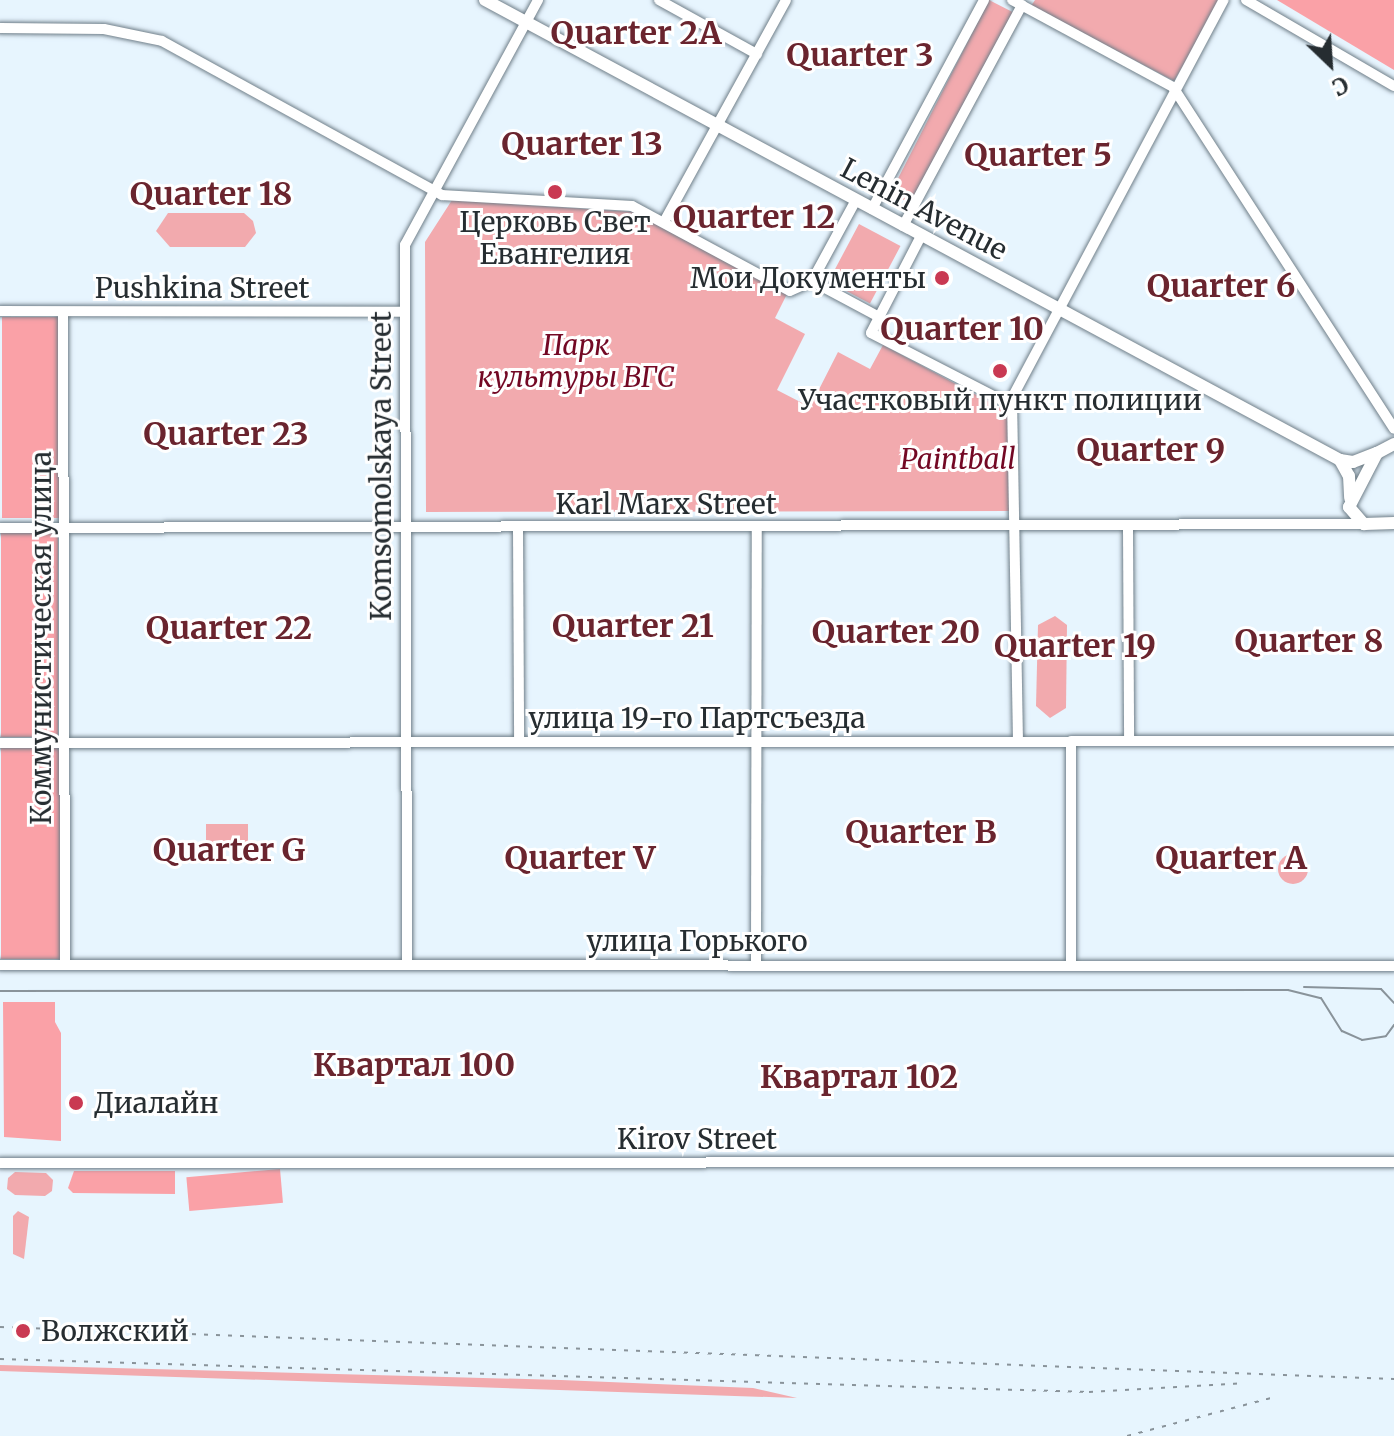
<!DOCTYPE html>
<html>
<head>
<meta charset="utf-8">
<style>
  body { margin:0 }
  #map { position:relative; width:1394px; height:1436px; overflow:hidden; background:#e7f5fe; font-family:Merriweather,serif }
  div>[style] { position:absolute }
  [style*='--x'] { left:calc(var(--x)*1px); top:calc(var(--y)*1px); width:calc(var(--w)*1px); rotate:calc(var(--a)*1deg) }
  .green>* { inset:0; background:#f2aaae; transform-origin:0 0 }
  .round { border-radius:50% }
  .forest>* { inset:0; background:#faa1a7; transform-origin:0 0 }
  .roads { filter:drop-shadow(0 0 2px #707f89) drop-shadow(0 0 2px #707f89) }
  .minor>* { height:10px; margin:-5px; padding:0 5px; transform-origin:5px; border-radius:5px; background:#fff }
  .major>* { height:12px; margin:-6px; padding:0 6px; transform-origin:6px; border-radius:6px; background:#fff }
  .tram>* { height:2px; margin:-1px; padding:0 1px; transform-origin:1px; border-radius:1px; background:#89939a }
  .rail>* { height:2px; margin-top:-1px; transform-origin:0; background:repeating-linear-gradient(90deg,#89939a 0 4px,transparent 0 12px) }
  .dots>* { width:22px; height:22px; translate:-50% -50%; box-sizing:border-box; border:4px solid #fff; border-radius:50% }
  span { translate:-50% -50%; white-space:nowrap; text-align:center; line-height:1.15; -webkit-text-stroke:6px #fff; paint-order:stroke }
  .street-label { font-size:28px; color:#262d31 }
  .poi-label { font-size:28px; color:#262d31 }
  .right { translate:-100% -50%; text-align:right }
  .left { translate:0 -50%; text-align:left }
  .park-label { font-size:28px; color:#730824; font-style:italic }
  .quarter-label { font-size:32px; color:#6a242e; font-weight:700 }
  .north { position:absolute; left:1290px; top:24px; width:80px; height:80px; -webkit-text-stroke:6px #fff; paint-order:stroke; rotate:155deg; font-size:22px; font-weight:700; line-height:32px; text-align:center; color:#262d31 }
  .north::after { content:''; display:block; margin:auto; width:28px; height:36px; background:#262d31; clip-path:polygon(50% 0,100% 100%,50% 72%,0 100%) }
</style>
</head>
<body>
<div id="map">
  <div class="green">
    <i style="left:989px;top:0;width:27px;height:217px;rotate:27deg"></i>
    <i style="clip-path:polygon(1035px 0,1222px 0,1174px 81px,1031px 6px)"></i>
    <i style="clip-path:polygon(452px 200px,633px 212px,787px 294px,775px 318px,805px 334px,777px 390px,810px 407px,838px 352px,870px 369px,883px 345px,1012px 414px,1010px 511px,426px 512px,425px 242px)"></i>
    <i style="clip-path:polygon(168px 213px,244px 213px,253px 221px,256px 233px,245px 247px,170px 247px,156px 231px)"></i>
    <i style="left:859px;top:224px;width:47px;height:65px;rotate:28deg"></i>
    <i style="clip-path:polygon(1055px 616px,1067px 625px,1066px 708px,1050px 718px,1036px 706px,1038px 625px)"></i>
    <i style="left:206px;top:824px;width:42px;height:20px"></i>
    <i class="round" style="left:1278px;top:854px;width:30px;height:30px"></i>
    <i style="clip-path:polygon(15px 1172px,46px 1173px,53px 1180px,52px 1191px,45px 1196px,15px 1195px,7px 1189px,8px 1178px)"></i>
    <i style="clip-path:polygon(18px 1211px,29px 1217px,24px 1259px,13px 1254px,13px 1216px)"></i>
    <i style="clip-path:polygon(0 1365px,561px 1380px,753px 1388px,797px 1398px,0 1371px)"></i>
  </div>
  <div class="forest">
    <i style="clip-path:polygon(1277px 0,1394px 0,1394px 70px)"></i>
    <i style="left:59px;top:317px;width:201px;height:57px;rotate:90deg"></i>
    <i style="left:58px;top:533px;width:204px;height:57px;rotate:90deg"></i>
    <i style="left:1px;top:748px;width:60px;height:211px"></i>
    <i style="clip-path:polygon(3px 1002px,55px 1002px,55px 1022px,61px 1033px,61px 1141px,4px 1137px)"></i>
    <i style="left:280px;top:1169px;width:34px;height:94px;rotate:85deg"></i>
    <i style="clip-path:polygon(74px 1171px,175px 1171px,175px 1194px,73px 1193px,68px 1188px)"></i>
  </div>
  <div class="roads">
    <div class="minor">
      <i style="--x:659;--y:0;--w:112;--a:28.9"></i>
      <i style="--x:1012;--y:0;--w:183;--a:28.4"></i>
      <i style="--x:1173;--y:87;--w:407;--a:57.1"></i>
      <i style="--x:1246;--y:0;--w:171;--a:30.2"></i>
      <i style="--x:0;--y:28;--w:104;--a:0.6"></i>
      <i style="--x:104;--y:29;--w:59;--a:11.7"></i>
      <i style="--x:162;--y:41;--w:320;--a:28.8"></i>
      <i style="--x:442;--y:195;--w:190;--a:3.3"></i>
      <i style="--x:632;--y:206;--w:179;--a:28.3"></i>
      <i style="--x:790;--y:291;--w:24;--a:-24"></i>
      <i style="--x:872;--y:209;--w:237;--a:-61.8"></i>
      <i style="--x:664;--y:222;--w:253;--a:-61.2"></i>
      <i style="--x:903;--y:226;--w:251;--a:-61.7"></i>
      <i style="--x:921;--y:236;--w:109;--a:117.3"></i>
      <i style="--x:871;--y:333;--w:160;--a:27.2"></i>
      <i style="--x:812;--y:281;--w:92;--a:-61.5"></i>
      <i style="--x:812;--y:281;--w:76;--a:28.2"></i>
      <i style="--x:0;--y:311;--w:405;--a:0.1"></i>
      <i style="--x:63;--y:312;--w:653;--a:89.82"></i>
      <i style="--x:0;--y:528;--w:1364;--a:-0.17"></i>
      <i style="--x:518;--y:528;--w:214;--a:89.7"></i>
      <i style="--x:1128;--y:528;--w:213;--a:89.7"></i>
      <i style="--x:1071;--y:741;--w:225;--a:90"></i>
      <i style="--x:1018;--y:742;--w:344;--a:-91"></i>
      <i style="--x:1012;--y:398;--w:451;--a:-62"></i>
      <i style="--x:0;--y:743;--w:1394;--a:-0.08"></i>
      <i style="--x:0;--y:965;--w:1394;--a:0.04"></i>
      <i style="--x:407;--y:965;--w:720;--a:-90.16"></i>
      <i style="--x:405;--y:245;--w:279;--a:-61.5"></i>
      <i style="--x:756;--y:965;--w:437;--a:-89.9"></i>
      <i style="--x:0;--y:1163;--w:1394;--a:-0.04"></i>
    </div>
    <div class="major">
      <i style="--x:485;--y:0;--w:971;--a:28.28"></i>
      <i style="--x:1340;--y:460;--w:13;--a:9"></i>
      <i style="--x:1353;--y:462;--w:26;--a:-21"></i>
      <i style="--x:1394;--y:444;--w:19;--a:152"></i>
      <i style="--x:1377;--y:453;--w:61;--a:117.4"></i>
      <i style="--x:1349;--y:507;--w:23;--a:49"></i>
      <i style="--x:1364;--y:524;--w:30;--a:-2"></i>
      <i style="--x:1340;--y:460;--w:18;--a:61"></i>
      <i style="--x:1349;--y:476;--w:22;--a:87"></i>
    </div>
  </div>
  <div class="tram">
    <i style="--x:1304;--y:987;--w:77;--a:1.5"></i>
    <i style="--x:1381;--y:989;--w:19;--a:47"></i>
    <i style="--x:0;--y:991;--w:1288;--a:-0.04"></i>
    <i style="--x:1288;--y:990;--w:34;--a:14"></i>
    <i style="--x:1321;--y:998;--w:39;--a:58"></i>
    <i style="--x:1342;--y:1031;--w:22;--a:24"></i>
    <i style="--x:1362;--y:1040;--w:24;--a:-9"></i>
    <i style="--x:1386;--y:1036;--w:14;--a:-54"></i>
  </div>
  <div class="rail">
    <i style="--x:0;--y:1327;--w:1395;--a:2.14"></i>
    <i style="--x:0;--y:1359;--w:1089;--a:1.74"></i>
    <i style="--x:1089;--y:1392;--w:154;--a:-3.3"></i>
    <i style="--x:1127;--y:1436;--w:149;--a:-14.8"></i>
  </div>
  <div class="dots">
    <i style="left:555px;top:192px;background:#c93952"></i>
    <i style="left:942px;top:278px;background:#c93952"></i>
    <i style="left:1000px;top:371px;background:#c93952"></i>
    <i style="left:76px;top:1103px;background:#c93952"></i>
    <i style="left:23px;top:1331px;background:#c93952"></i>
  </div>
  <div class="street-label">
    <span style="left:924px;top:209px;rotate:28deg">Lenin Avenue</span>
    <span style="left:202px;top:288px">Pushkina Street</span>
    <span style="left:381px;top:466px;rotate:-90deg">Komsomolskaya Street</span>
    <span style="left:666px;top:504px">Karl Marx Street</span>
    <span style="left:41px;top:638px;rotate:-90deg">Коммунистическая улица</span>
    <span style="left:697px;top:718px">улица 19-го Партсъезда</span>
    <span style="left:697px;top:941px">улица Горького</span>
    <span style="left:697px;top:1139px">Kirov Street</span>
  </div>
  <div class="poi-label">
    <span style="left:555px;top:238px">Церковь Свет<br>Евангелия</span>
    <span class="right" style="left:926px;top:278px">Мои Документы</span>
    <span style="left:1000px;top:400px">Участковый пункт полиции</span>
    <span class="left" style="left:94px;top:1103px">Диалайн</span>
    <span class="left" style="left:41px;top:1331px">Волжский</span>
  </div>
  <div class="park-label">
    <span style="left:576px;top:361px">Парк<br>культуры ВГС</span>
    <span style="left:958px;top:459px">Paintball</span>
  </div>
  <div class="quarter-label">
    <span style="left:636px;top:33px">Quarter 2A</span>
    <span style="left:860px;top:55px">Quarter 3</span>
    <span style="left:582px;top:144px">Quarter 13</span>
    <span style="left:1038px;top:155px">Quarter 5</span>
    <span style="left:211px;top:194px">Quarter 18</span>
    <span style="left:754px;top:217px">Quarter 12</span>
    <span style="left:1221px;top:286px">Quarter 6</span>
    <span style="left:962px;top:329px">Quarter 10</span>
    <span style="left:226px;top:434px">Quarter 23</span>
    <span style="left:1151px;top:450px">Quarter 9</span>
    <span style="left:633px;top:626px">Quarter 21</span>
    <span style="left:229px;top:628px">Quarter 22</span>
    <span style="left:896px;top:632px">Quarter 20</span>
    <span style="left:1309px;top:641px">Quarter 8</span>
    <span style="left:1075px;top:646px">Quarter 19</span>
    <span style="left:921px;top:832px">Quarter B</span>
    <span style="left:229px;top:850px">Quarter G</span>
    <span style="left:580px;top:858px">Quarter V</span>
    <span style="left:1231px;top:858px">Quarter A</span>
    <span style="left:414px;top:1065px">Квартал 100</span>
    <span style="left:859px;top:1077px">Квартал 102</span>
  </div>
  <div class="north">С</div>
</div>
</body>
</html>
